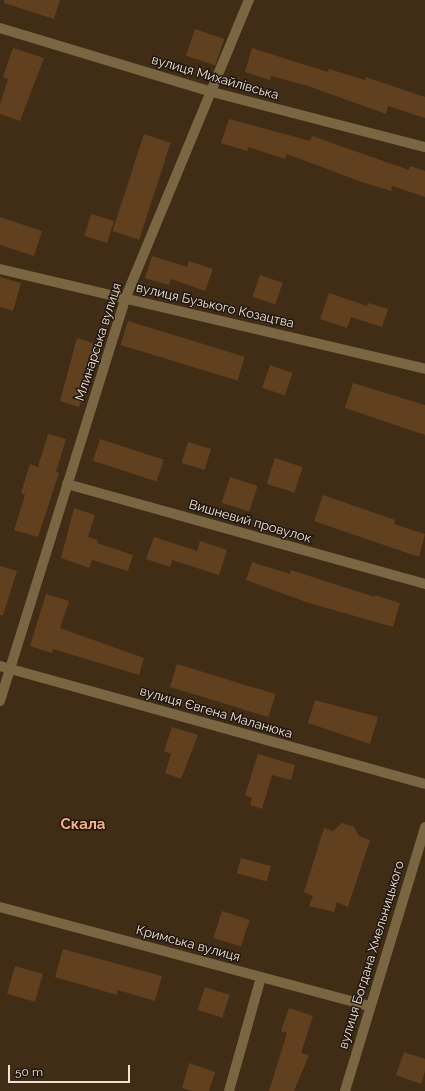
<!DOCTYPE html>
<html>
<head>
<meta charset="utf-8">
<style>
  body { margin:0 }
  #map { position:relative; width:425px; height:1091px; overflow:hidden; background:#412d16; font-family:Raleway,sans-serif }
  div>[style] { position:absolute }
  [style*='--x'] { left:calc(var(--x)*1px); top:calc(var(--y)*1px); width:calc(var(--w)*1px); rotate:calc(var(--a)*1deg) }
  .building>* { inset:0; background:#60401e; transform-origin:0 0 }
  .street>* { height:10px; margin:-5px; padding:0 5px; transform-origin:5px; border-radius:5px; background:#7a6643 }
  span { translate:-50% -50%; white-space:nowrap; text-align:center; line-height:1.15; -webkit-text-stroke:3px #21170e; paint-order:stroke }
  .street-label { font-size:13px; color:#f0e2d5 }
  .quarter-label { font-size:15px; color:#f7b087; font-weight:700 }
  .scale { position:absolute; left:8px; top:1065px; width:122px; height:18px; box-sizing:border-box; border:2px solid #f0e2d5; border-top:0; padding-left:5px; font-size:12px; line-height:14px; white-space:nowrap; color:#f0e2d5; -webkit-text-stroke:3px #21170e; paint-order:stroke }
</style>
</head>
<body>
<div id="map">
  <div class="building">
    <i style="clip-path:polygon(4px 0,60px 0,54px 19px,4px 3px)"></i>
    <i style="left:195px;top:29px;width:31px;height:28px;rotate:19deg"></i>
    <i style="clip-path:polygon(13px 48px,44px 58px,20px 121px,0 114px,0 104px,8px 79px,3px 77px)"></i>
    <i style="clip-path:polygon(252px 48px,328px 72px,329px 69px,365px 80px,366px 77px,425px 97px,425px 118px,388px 106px,386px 114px,308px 86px,271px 76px,270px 80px,245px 72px)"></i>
    <i style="clip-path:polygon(229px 119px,310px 141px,312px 136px,409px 170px,410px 166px,425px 171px,425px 197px,392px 186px,391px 191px,362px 182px,287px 154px,285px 159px,248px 147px,247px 151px,221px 143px)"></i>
    <i style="left:144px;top:134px;width:28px;height:102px;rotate:18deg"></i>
    <i style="left:91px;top:214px;width:24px;height:23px;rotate:17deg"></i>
    <i style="clip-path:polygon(0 217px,42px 231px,34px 256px,0 245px)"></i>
    <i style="clip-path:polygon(152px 256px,187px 267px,189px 261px,213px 269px,205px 291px,171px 279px,169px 285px,145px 278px)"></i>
    <i style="left:260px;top:275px;width:24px;height:23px;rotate:19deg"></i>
    <i style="clip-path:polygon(0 277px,21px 283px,13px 311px,0 307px)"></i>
    <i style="clip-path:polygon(329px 293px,367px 306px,368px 303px,388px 309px,382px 327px,351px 317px,347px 328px,320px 319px)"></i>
    <i style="left:128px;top:321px;width:122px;height:25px;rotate:17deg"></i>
    <i style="clip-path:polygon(77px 338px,102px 346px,95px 370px,91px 369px,79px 407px,60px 401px)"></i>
    <i style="left:270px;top:365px;width:24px;height:24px;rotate:19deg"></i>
    <i style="clip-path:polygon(353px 383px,425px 405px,425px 435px,345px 408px)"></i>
    <i style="clip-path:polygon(48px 434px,66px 439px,56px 472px,59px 473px,38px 537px,14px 530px,25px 495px,21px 493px,30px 464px,38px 467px)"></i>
    <i style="left:100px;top:439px;width:67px;height:23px;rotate:18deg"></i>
    <i style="left:188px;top:442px;width:24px;height:22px;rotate:17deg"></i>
    <i style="left:275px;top:458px;width:29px;height:27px;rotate:18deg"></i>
    <i style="left:230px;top:477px;width:29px;height:27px;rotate:18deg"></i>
    <i style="clip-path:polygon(323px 495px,395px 520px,394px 524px,425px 534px,419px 557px,314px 521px)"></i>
    <i style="clip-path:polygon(74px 508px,95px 515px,88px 537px,98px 540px,97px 543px,133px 555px,128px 571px,92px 560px,89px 568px,61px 558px)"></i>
    <i style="clip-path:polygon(154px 537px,197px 551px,200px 541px,227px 550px,219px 575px,172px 560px,170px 567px,146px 559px)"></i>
    <i style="clip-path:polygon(252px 562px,290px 574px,291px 570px,375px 597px,375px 595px,400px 603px,393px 627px,309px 603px,246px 580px)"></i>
    <i style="clip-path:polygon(0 566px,17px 571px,3px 615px,0 615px)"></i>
    <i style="clip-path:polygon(46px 594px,69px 601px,60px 628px,144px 658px,139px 675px,53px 649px,52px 653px,30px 646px)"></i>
    <i style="left:177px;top:664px;width:103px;height:24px;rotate:17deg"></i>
    <i style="clip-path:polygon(315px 700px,378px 717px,370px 744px,308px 723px)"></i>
    <i style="clip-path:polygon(172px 727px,198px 735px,181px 779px,165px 773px,171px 754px,164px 751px)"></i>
    <i style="clip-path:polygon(258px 754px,295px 765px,291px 780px,272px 775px,262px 809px,250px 805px,252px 798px,245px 795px)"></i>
    <i style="clip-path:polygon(342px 823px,354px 827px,359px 836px,370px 840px,348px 907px,337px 902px,334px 912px,309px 906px,313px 896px,304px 892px,324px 828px,333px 831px)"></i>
    <i style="left:241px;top:858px;width:31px;height:16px;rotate:15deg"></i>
    <i style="left:222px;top:911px;width:29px;height:28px;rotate:18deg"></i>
    <i style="clip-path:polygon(63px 949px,162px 976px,155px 1001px,118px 990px,117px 995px,55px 977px)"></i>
    <i style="left:15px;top:966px;width:29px;height:29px;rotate:16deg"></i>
    <i style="left:205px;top:987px;width:26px;height:24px;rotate:18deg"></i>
    <i style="clip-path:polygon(289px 1008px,313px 1016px,301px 1053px,309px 1055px,294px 1091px,269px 1091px,287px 1033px,281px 1031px)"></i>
    <i style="clip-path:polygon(404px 1052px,425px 1059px,425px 1071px,421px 1084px,396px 1075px)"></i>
    <i style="clip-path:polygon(189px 1063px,215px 1072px,209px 1091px,191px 1091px,182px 1088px)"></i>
  </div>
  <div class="street">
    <i style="--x:0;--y:28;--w:221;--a:16.8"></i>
    <i style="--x:212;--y:92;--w:220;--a:14.5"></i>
    <i style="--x:0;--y:269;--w:437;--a:13.2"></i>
    <i style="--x:67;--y:484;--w:372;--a:15.6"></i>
    <i style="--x:0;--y:666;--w:441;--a:15.5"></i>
    <i style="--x:0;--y:701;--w:421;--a:-72.7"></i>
    <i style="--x:125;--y:299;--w:324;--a:-67.5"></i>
    <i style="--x:0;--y:907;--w:382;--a:15"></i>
    <i style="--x:229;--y:1091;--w:118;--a:-74.3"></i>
    <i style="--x:345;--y:1091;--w:276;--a:-73.1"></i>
  </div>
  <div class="street-label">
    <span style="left:215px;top:78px;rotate:16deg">вулиця Михайлівська</span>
    <span style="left:215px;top:306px;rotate:13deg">вулиця Бузького Козацтва</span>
    <span style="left:99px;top:342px;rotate:-72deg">Млинарська вулиця</span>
    <span style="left:250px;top:522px;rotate:16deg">Вишневий провулок</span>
    <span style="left:216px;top:713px;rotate:16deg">вулиця Євгена Маланюка</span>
    <span style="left:188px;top:944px;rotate:15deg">Кримська вулиця</span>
    <span style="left:372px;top:955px;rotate:-73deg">вулиця Богдана Хмельницького</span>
  </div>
  <div class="quarter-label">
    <span style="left:83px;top:825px">Скала</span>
  </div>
  <div class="scale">50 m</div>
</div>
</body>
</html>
